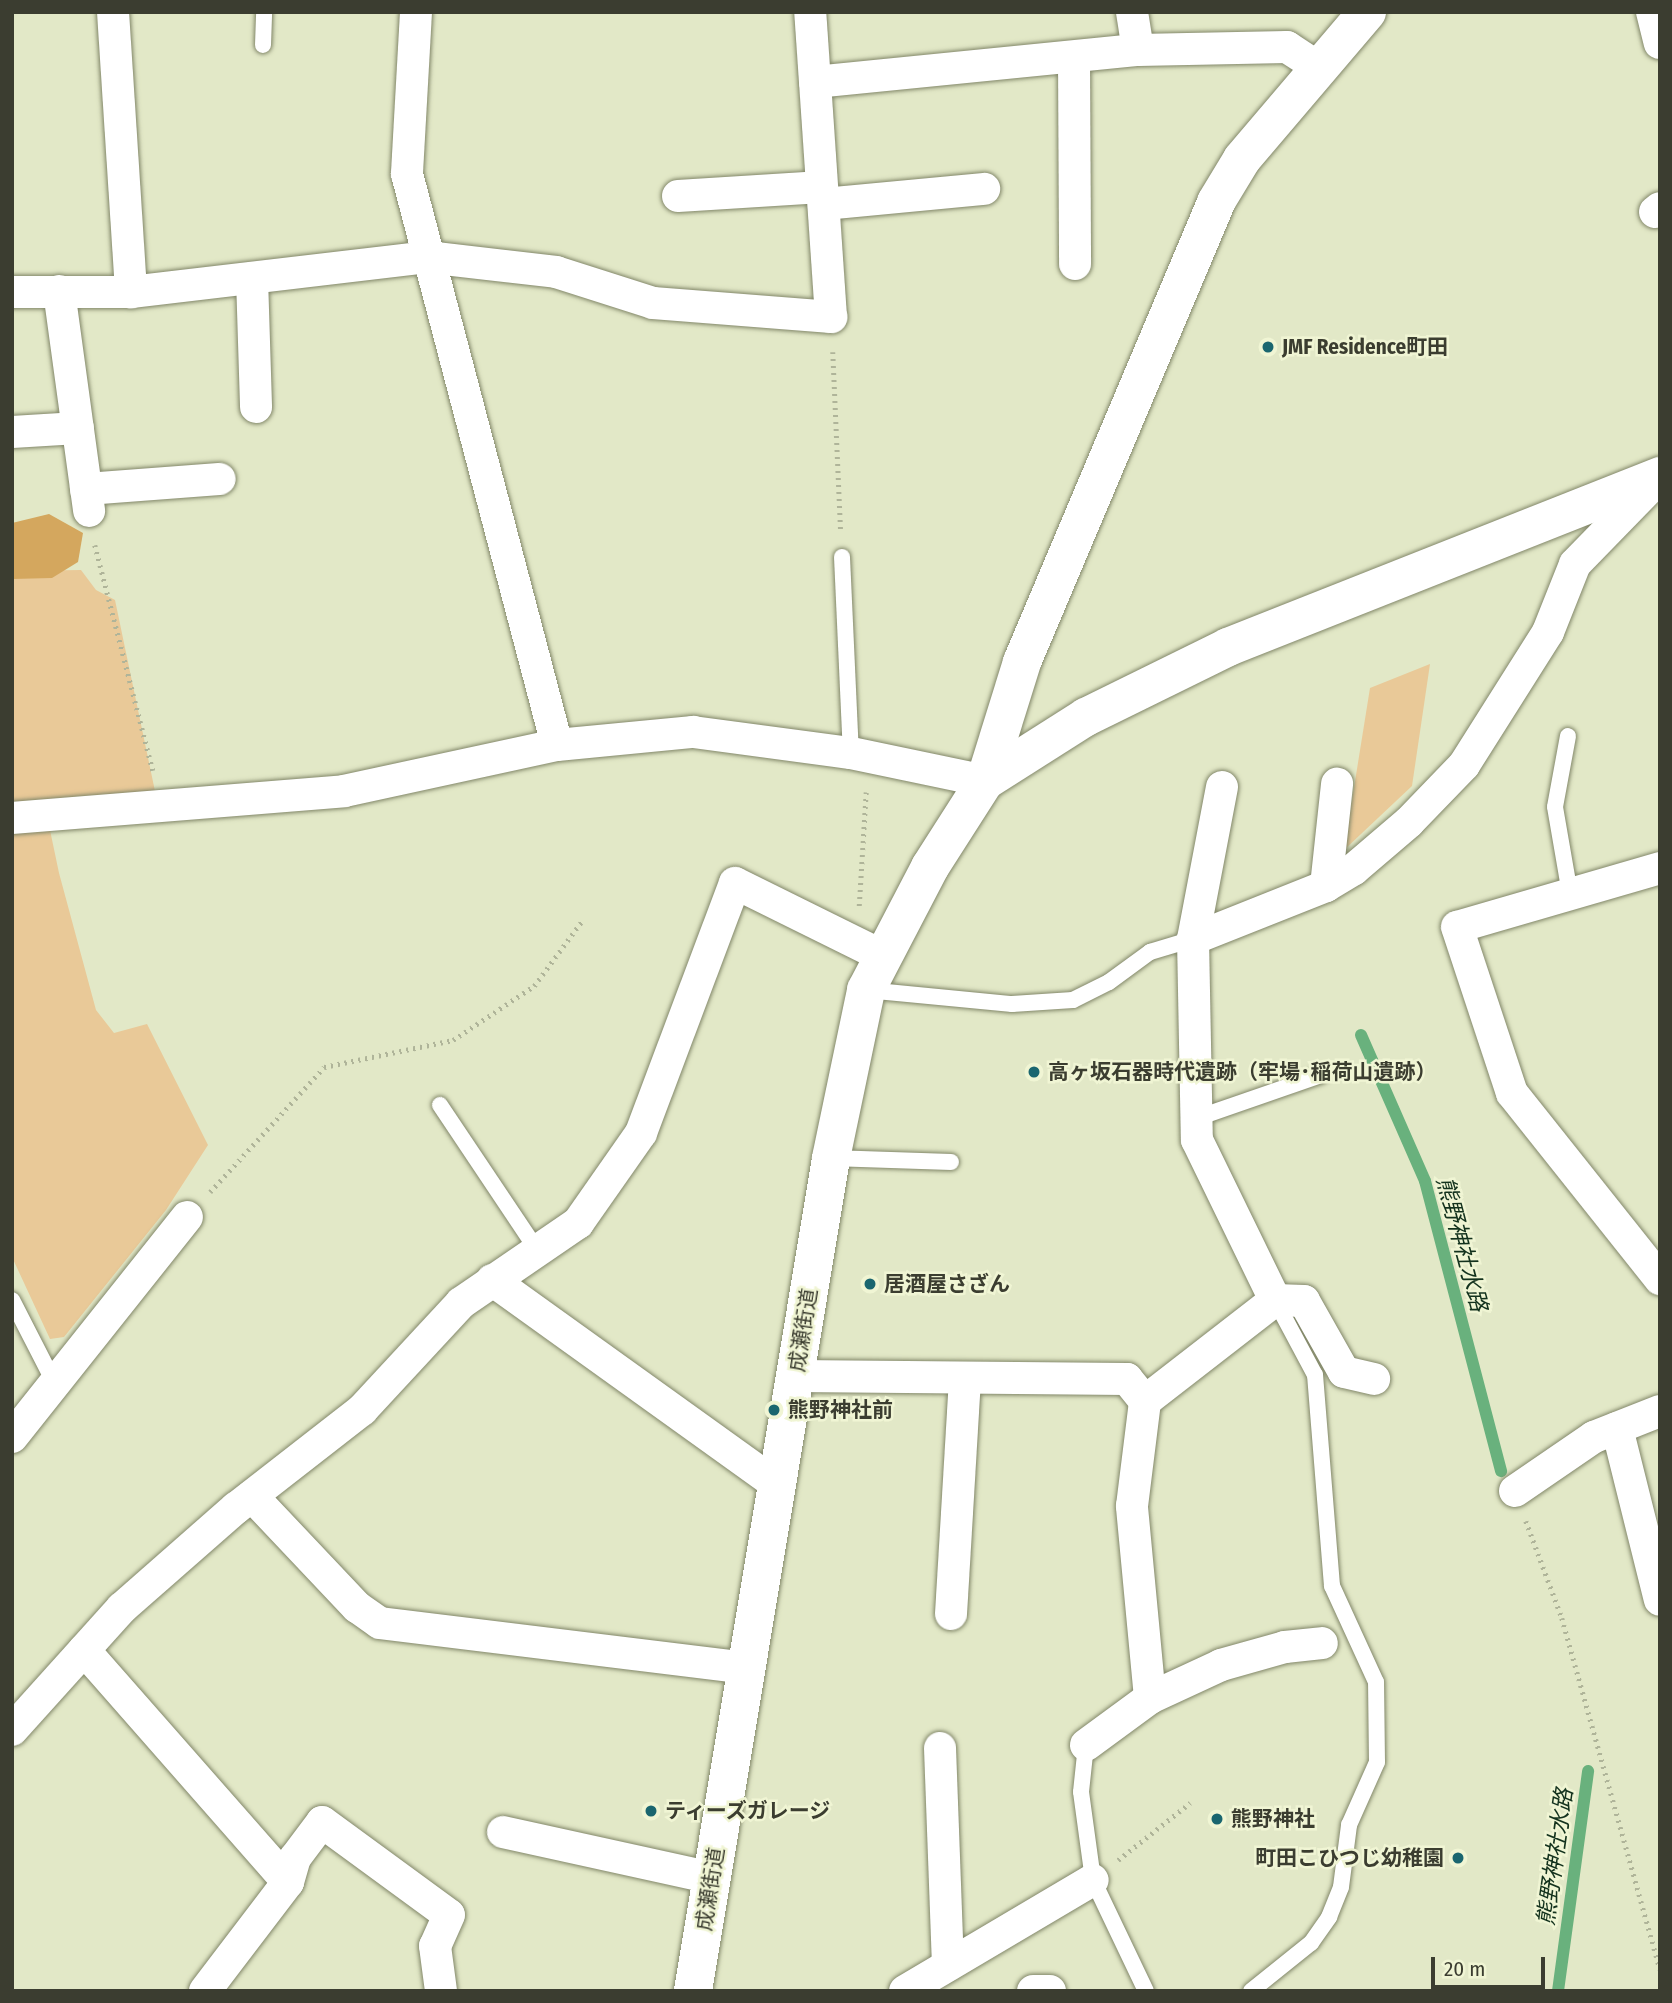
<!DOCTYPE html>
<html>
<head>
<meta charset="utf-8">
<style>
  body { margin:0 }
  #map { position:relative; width:1672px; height:2003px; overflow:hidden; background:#e2e8c7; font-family:"Fira Sans Condensed","Noto Sans JP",sans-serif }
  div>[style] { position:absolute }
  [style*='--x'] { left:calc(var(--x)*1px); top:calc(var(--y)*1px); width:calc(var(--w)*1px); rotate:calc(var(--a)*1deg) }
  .green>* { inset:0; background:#e9c998 }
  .forest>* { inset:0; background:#d4a75e }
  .stream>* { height:12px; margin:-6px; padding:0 6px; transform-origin:6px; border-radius:6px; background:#69b17d }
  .path>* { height:4.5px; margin-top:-2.25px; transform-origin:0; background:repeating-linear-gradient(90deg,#afb499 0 2px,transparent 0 7px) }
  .roads { filter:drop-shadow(0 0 2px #828769) drop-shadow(0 0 2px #828769) }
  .lane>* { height:16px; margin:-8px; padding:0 8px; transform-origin:8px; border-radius:8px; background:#fff }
  .street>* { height:32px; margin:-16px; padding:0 16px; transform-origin:16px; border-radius:16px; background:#fff }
  .secondary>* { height:38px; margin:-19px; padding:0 19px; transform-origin:19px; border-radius:19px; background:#fff }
  .dots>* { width:19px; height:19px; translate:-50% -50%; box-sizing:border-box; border:4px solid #f0f5d4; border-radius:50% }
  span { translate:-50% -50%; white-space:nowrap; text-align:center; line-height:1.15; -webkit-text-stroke:5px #f0f5d4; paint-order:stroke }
  .poi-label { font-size:21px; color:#3b3d30; font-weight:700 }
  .left { translate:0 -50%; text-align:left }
  .right { translate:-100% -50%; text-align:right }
  .street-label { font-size:21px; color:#3b3d30 }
  .water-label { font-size:23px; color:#13321d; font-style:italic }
  .frame { position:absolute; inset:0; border:14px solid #3b3d30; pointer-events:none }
  .scale { position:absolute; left:1431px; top:1957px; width:114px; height:32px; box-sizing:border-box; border:4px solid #3b3d30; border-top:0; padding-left:9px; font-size:21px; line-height:24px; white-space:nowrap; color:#3b3d30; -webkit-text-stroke:5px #f0f5d4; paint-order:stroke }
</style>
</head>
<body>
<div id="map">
  <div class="green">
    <i style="clip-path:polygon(81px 570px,96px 590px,115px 600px,156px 796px,46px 811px,59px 873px,96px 1010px,114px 1033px,147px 1024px,208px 1145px,166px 1210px,64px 1337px,50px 1339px,12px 1257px,12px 571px)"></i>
    <i style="clip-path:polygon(1430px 664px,1412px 786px,1344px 850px,1370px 688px)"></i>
  </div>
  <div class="forest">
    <i style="clip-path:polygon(49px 514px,83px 533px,78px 562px,52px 578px,12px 579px,12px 523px)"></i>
  </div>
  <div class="stream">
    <i style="--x:1361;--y:1035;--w:159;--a:66.3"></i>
    <i style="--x:1425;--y:1181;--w:300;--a:75.3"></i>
    <i style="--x:1558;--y:1991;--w:222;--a:-82.2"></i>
  </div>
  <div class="path">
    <i style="--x:833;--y:352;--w:180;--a:87.5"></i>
    <i style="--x:95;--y:545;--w:233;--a:75.6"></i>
    <i style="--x:859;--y:906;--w:114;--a:-86.5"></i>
    <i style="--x:210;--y:1192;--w:169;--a:-47.6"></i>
    <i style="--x:324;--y:1067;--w:132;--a:-11.8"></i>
    <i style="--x:453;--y:1040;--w:97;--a:-33.7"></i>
    <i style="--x:534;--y:986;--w:81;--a:-53.6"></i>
    <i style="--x:1526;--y:1521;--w:103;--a:69.6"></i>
    <i style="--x:1562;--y:1618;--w:365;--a:74.4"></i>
    <i style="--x:1118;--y:1860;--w:92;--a:-38.4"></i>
  </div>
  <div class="roads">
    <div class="lane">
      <i style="--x:263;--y:45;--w:33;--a:-88"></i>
      <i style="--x:842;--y:557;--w:196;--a:87.4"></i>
      <i style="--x:1568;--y:736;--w:72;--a:100.4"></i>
      <i style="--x:1555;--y:807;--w:88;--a:80.2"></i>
      <i style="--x:866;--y:990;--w:147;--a:5.5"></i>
      <i style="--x:1012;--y:1004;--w:61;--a:-3.8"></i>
      <i style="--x:1073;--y:1000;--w:40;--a:-26.6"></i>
      <i style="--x:1109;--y:982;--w:51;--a:-36.2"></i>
      <i style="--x:1150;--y:952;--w:45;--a:-16.8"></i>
      <i style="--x:440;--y:1105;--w:174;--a:56.2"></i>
      <i style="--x:1197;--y:1118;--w:131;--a:-19.1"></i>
      <i style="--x:831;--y:1158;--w:120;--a:1.9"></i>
      <i style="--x:12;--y:1300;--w:94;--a:62.9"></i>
      <i style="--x:1086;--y:1745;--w:47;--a:96.1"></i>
      <i style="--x:1081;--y:1792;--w:89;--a:82.2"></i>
      <i style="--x:1093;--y:1880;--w:123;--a:64.5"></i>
      <i style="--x:1251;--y:1991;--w:77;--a:-38.7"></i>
      <i style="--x:1311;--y:1943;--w:32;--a:-55"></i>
      <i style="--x:1329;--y:1917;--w:32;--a:-68"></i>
      <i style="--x:1341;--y:1887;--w:63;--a:-82.6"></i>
      <i style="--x:1349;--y:1825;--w:69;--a:-66"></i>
      <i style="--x:1377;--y:1762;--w:80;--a:-90.7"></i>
      <i style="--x:1376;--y:1682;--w:106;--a:-114.6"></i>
      <i style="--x:1332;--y:1586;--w:212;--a:-94.6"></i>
      <i style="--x:1315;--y:1375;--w:85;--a:-118.1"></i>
    </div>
    <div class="street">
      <i style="--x:113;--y:12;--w:281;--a:86.3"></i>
      <i style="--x:416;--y:12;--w:162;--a:93.2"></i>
      <i style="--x:407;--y:174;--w:590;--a:75.28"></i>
      <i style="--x:1132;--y:12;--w:38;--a:81"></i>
      <i style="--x:1652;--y:12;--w:32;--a:76"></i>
      <i style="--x:1074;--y:58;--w:206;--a:89.7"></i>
      <i style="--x:815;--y:82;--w:325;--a:-5.7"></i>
      <i style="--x:1138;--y:50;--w:149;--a:-1.2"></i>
      <i style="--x:1287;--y:47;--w:37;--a:33"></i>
      <i style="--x:678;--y:196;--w:144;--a:-3.6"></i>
      <i style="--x:824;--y:204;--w:161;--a:-5.4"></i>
      <i style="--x:1655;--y:212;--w:6;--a:-39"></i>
      <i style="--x:252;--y:278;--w:129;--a:88.2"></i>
      <i style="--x:59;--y:291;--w:222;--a:82.2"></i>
      <i style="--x:12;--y:292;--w:119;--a:0"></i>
      <i style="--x:131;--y:292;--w:298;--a:-6.7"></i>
      <i style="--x:427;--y:257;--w:130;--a:6.6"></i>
      <i style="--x:556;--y:272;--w:102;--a:17.7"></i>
      <i style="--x:653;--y:303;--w:179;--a:4.5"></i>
      <i style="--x:831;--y:317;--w:306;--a:-93.9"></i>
      <i style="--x:12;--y:432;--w:66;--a:-3.5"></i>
      <i style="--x:86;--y:489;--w:134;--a:-4.3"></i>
      <i style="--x:1222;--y:787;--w:155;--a:100.8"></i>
      <i style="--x:1193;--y:939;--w:143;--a:-21.7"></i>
      <i style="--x:1326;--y:886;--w:33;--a:-31"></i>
      <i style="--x:1354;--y:869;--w:72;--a:-40.5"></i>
      <i style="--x:1409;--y:822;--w:79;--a:-46"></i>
      <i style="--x:1464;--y:765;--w:157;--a:-57.7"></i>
      <i style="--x:1548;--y:632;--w:73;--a:-68.3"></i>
      <i style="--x:1575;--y:564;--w:120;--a:-45.7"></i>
      <i style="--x:12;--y:818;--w:333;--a:-4.6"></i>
      <i style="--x:344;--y:791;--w:218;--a:-12.2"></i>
      <i style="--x:557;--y:745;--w:137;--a:-5.5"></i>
      <i style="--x:693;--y:732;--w:159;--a:7.6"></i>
      <i style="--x:851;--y:753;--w:137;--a:11.8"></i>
      <i style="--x:1660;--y:868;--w:211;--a:163.8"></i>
      <i style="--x:1457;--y:927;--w:175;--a:71.7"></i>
      <i style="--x:1512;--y:1093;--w:238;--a:51.5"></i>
      <i style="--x:1326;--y:886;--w:103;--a:-83.8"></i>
      <i style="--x:1193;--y:939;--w:201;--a:88.9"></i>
      <i style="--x:1197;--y:1140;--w:178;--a:64"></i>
      <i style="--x:1275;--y:1300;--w:29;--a:2"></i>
      <i style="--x:1304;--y:1301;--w:81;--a:60.6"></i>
      <i style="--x:1344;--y:1372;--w:31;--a:13"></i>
      <i style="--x:492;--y:1280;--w:350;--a:35.7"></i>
      <i style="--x:795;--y:1376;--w:332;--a:0.5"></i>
      <i style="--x:1127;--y:1379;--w:28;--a:51"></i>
      <i style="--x:1617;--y:1428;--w:177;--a:76"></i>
      <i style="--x:12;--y:1437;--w:281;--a:-51.5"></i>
      <i style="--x:1515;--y:1491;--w:96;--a:-34.4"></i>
      <i style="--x:1594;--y:1437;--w:71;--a:-21.5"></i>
      <i style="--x:252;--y:1496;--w:153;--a:46.6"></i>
      <i style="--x:357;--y:1607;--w:28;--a:35"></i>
      <i style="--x:380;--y:1623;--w:369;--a:7"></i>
      <i style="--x:951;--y:1614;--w:234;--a:-86.6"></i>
      <i style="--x:84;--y:1650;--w:309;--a:48.7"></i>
      <i style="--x:288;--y:1882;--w:137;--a:127.3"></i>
      <i style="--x:1150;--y:1698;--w:193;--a:-95.4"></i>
      <i style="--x:1132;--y:1506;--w:106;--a:-82.9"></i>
      <i style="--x:1145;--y:1401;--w:165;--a:-37.8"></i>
      <i style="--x:12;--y:1730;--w:164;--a:-48"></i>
      <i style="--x:122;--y:1608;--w:152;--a:-41.3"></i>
      <i style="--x:236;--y:1508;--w:160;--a:-37.9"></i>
      <i style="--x:362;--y:1410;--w:146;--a:-47.2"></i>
      <i style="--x:461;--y:1303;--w:142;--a:-34.4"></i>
      <i style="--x:578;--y:1223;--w:110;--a:-55"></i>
      <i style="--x:641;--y:1133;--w:267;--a:-69.4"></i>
      <i style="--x:735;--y:883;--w:163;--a:26.3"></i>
      <i style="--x:1086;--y:1745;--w:79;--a:-36.3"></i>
      <i style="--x:1150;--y:1698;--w:78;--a:-24.9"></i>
      <i style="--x:1221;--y:1665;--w:66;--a:-15.7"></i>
      <i style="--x:1285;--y:1647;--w:37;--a:-6"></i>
      <i style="--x:940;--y:1748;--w:217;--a:87.9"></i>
      <i style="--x:503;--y:1832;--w:214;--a:12.4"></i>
      <i style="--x:288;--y:1882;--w:25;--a:-74"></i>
      <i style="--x:295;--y:1858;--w:45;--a:-53.1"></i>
      <i style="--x:322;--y:1822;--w:157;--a:36.2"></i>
      <i style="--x:449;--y:1915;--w:34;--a:114"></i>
      <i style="--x:435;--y:1946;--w:45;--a:82.4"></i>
      <i style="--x:905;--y:1991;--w:218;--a:-30.6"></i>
      <i style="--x:1033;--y:1991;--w:17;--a:0"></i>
    </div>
    <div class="secondary">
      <i style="--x:985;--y:781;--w:120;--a:-32.4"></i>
      <i style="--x:1086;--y:717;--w:158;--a:-26.2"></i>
      <i style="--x:1228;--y:647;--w:465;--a:-21.6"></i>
      <i style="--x:693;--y:1991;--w:844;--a:-80.59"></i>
      <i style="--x:831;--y:1158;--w:172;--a:-78.2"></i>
      <i style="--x:866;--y:990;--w:139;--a:-62.5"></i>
      <i style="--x:930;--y:867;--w:102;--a:-57.4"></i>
      <i style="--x:985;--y:781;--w:125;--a:-72.7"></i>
      <i style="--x:1022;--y:662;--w:499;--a:-67.1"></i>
      <i style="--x:1216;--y:202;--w:50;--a:-58.8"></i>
      <i style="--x:1242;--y:159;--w:193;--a:-49.6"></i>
    </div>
  </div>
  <div class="dots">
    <i style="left:1268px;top:347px;background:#1a666f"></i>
    <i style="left:1034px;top:1072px;background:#1a666f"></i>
    <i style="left:870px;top:1284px;background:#1a666f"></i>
    <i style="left:774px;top:1410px;background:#1a666f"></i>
    <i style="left:651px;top:1811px;background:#1a666f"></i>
    <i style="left:1217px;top:1819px;background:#1a666f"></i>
    <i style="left:1458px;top:1858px;background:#1a666f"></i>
  </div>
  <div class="poi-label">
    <span class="left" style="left:1282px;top:347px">JMF Residence町田</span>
    <span class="left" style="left:1048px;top:1072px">高ヶ坂石器時代遺跡（牢場･稲荷山遺跡）</span>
    <span class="left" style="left:884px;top:1284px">居酒屋さざん</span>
    <span class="left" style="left:788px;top:1410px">熊野神社前</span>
    <span class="left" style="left:665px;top:1811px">ティーズガレージ</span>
    <span class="left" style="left:1231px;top:1819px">熊野神社</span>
    <span class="right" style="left:1444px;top:1858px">町田こひつじ幼稚園</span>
  </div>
  <div class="street-label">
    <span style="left:803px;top:1330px;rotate:-81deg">成瀬街道</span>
    <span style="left:710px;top:1889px;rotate:-81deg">成瀬街道</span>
  </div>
  <div class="water-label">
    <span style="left:1462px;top:1244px;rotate:75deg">熊野神社水路</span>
    <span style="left:1555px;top:1857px;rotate:-82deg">熊野神社水路</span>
  </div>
  <div class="frame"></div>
  <div class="scale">20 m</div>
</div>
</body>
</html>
